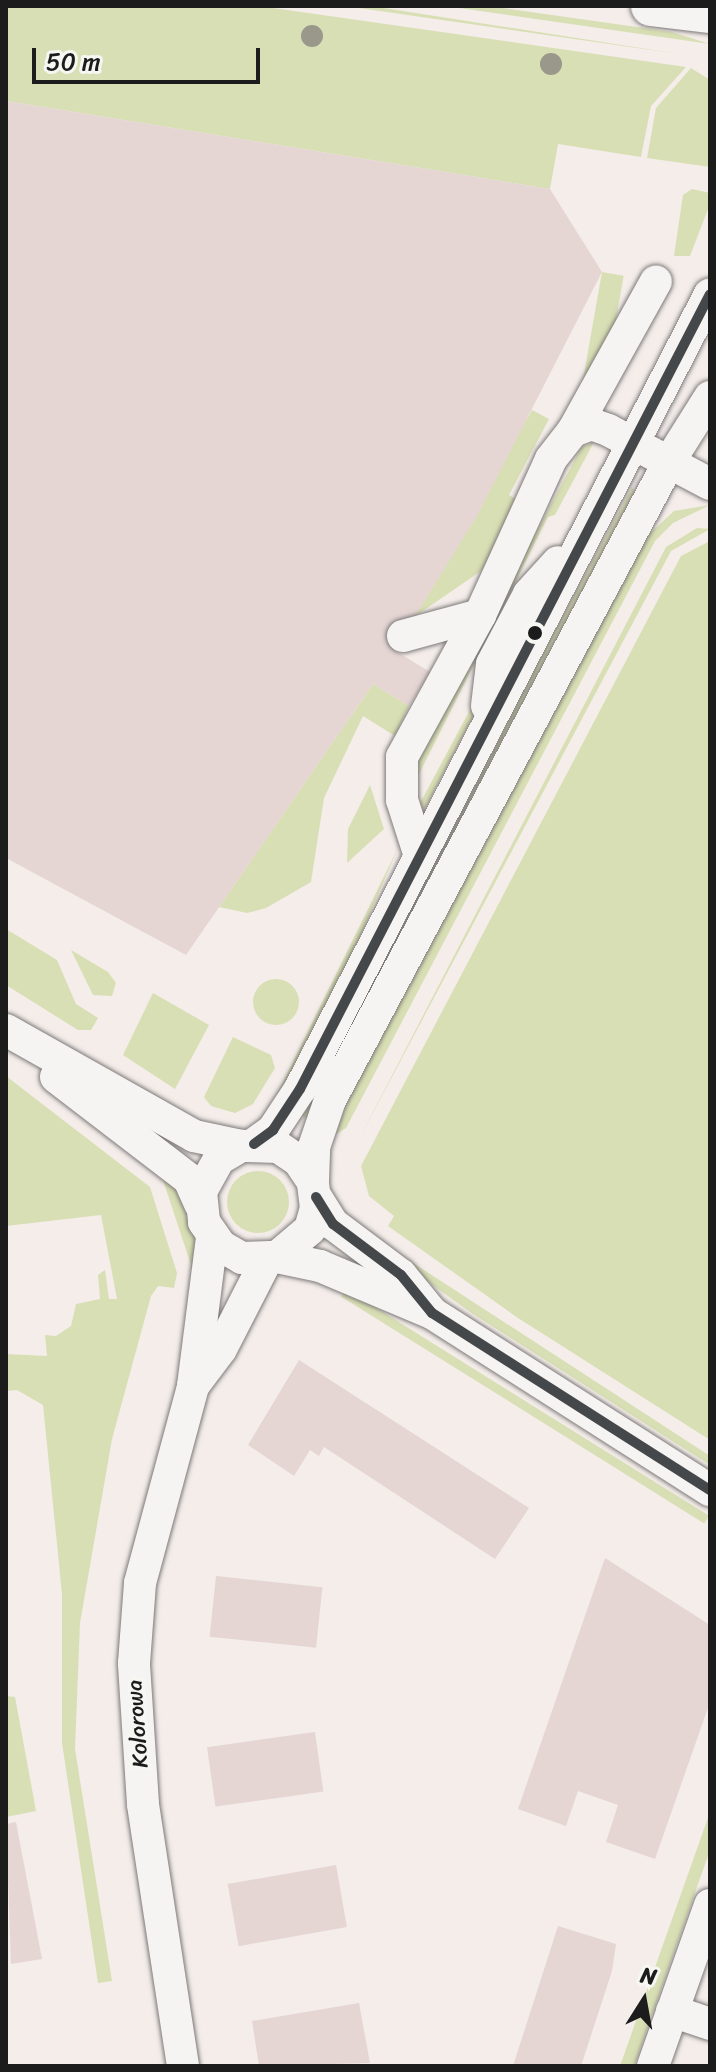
<!DOCTYPE html>
<html>
<head>
<meta charset="utf-8">
<style>
  body { margin:0 }
  #map { position:relative; width:716px; height:2072px; overflow:hidden; background:#f4edea; font-family:Sriracha,sans-serif }
  div>[style] { position:absolute }
  [style*='--x'] { left:calc(var(--x)*1px); top:calc(var(--y)*1px); width:calc(var(--w)*1px); rotate:calc(var(--a)*1deg) }
  .green>* { inset:0; background:#d9dfb4; transform-origin:0 0 }
  .round { border-radius:50% }
  .building>* { inset:0; background:#e5d6d4; transform-origin:0 0 }
  .roads { filter:drop-shadow(0 0 2px #7d7a79) drop-shadow(0 0 2px #7d7a79) }
  .minor>* { height:32px; margin:-16px; padding:0 16px; transform-origin:16px; border-radius:16px; background:#f5f4f2 }
  .major>* { height:40px; margin:-20px; padding:0 20px; transform-origin:20px; border-radius:20px; background:#f5f4f2 }
  .bus-1>* { height:10px; margin:-5px; padding:0 5px; transform-origin:5px; border-radius:5px; background:#45484a }
  .trees>* { width:22px; height:22px; margin:-11px; border-radius:50%; background:#99988a }
  .dots>* { width:22px; height:22px; translate:-50% -50%; box-sizing:border-box; border:4px solid #f6f6f2; border-radius:50% }
  span { translate:-50% -50%; white-space:nowrap; text-align:center; line-height:1.15; -webkit-text-stroke:8px #f6f6f2; paint-order:stroke }
  .street-label { font-size:22px; color:#1c1c1c }
  .frame { position:absolute; inset:0; border:8px solid #1c1c1c; pointer-events:none }
  .north { position:absolute; left:604px; top:1960px; width:80px; height:80px; -webkit-text-stroke:6px #f6f6f2; paint-order:stroke; rotate:11deg; font-size:22px; font-weight:700; line-height:32px; text-align:center; color:#1c1c1c }
  .north::after { content:''; display:block; margin:auto; width:28px; height:36px; background:#1c1c1c; clip-path:polygon(50% 0,100% 100%,50% 72%,0 100%) }
  .scale { position:absolute; left:32px; top:48px; width:228px; height:36px; box-sizing:border-box; border:4px solid #1c1c1c; border-top:0; padding-left:10px; font-size:24px; line-height:28px; white-space:nowrap; color:#1c1c1c; -webkit-text-stroke:6px #f6f6f2; paint-order:stroke }
</style>
</head>
<body>
<div id="map">
  <div class="green">
    <i style="clip-path:polygon(6px 6px,259px 6px,686px 67px,651px 106px,641px 157px,558px 144px,550px 189px,6px 101px)"></i>
    <i style="clip-path:polygon(345px 6px,371px 6px,679px 54px)"></i>
    <i style="clip-path:polygon(445px 6px,488px 6px,672px 32px,710px 44px)"></i>
    <i style="clip-path:polygon(691px 68px,710px 80px,710px 167px,647px 158px,656px 108px)"></i>
    <i style="clip-path:polygon(692px 189px,710px 193px,710px 204px,690px 256px,674px 256px,683px 195px)"></i>
    <i style="left:602px;top:272px;width:22px;height:148px;rotate:10deg"></i>
    <i style="clip-path:polygon(532px 410px,549px 419px,509px 495px,522px 503px,484px 569px,414px 617px)"></i>
    <i style="clip-path:polygon(594px 442px,555px 515px,548px 517px,412px 788px,415px 760px,581px 448px)"></i>
    <i style="clip-path:polygon(632px 487px,636px 492px,310px 1121px,296px 1112px)"></i>
    <i style="clip-path:polygon(710px 505px,673px 523px,655px 541px,346px 1128px,335px 1135px,338px 1112px,647px 536px,674px 511px)"></i>
    <i style="clip-path:polygon(697px 528px,710px 529px,671px 551px,358px 1141px,666px 547px)"></i>
    <i style="clip-path:polygon(710px 541px,710px 1440px,518px 1318px,388px 1226px,394px 1216px,369px 1196px,361px 1166px,681px 556px)"></i>
    <i style="clip-path:polygon(373px 684px,409px 706px,395px 736px,363px 716px,324px 798px,311px 882px,266px 908px,247px 913px,219px 907px)"></i>
    <i style="clip-path:polygon(479px 693px,473px 717px,425px 808px,418px 807px)"></i>
    <i style="clip-path:polygon(370px 785px,384px 829px,347px 863px,348px 829px)"></i>
    <i style="clip-path:polygon(398px 848px,335px 995px,277px 1099px,277px 1094px)"></i>
    <i style="clip-path:polygon(6px 929px,57px 960px,76px 1004px,98px 1018px,91px 1030px,78px 1030px,6px 985px)"></i>
    <i style="clip-path:polygon(71px 950px,108px 972px,116px 983px,112px 996px,93px 995px)"></i>
    <i class="round" style="left:253px;top:979px;width:46px;height:46px"></i>
    <i style="clip-path:polygon(153px 993px,209px 1025px,175px 1089px,123px 1055px)"></i>
    <i style="clip-path:polygon(233px 1037px,271px 1055px,275px 1068px,253px 1104px,235px 1113px,211px 1106px,204px 1097px)"></i>
    <i style="clip-path:polygon(6px 1076px,150px 1187px,177px 1273px,174px 1288px,158px 1286px,151px 1296px,112px 1439px,80px 1623px,75px 1749px,112px 1981px,98px 1983px,62px 1743px,62px 1594px,43px 1405px,17px 1390px,6px 1391px,6px 1354px,47px 1356px,45px 1335px,56px 1336px,71px 1326px,76px 1304px,100px 1299px,98px 1275px,105px 1270px,109px 1299px,117px 1299px,101px 1215px,6px 1226px)"></i>
    <i class="round" style="left:227px;top:1171px;width:62px;height:62px"></i>
    <i style="clip-path:polygon(162px 1177px,174px 1178px,196px 1233px,192px 1268px)"></i>
    <i style="clip-path:polygon(378px 1240px,710px 1456px,710px 1465px,473px 1314px,374px 1243px)"></i>
    <i style="left:346px;top:1289px;width:428px;height:9px;rotate:32deg"></i>
    <i style="clip-path:polygon(6px 1696px,15px 1697px,36px 1811px,6px 1817px)"></i>
    <i style="clip-path:polygon(710px 1812px,710px 1850px,634px 2066px,620px 2066px)"></i>
  </div>
  <div class="building">
    <i style="clip-path:polygon(6px 101px,550px 189px,602px 272px,477px 516px,394px 650px,430px 672px,409px 706px,373px 684px,186px 955px,6px 858px)"></i>
    <i style="clip-path:polygon(299px 1360px,529px 1508px,495px 1559px,324px 1447px,319px 1456px,310px 1450px,294px 1476px,248px 1445px)"></i>
    <i style="clip-path:polygon(605px 1558px,710px 1625px,710px 1702px,655px 1859px,606px 1842px,618px 1805px,578px 1791px,566px 1826px,518px 1809px)"></i>
    <i style="left:216px;top:1576px;width:107px;height:61px;rotate:6deg"></i>
    <i style="left:315px;top:1732px;width:60px;height:109px;rotate:82deg"></i>
    <i style="clip-path:polygon(16px 1822px,42px 1959px,11px 1964px,6px 1824px)"></i>
    <i style="left:336px;top:1865px;width:63px;height:110px;rotate:80deg"></i>
    <i style="clip-path:polygon(558px 1926px,616px 1944px,612px 1971px,581px 2066px,513px 2066px)"></i>
    <i style="clip-path:polygon(359px 2003px,370px 2063px,259px 2066px,252px 2021px)"></i>
  </div>
  <div class="roads">
    <div class="minor">
      <i style="--x:573;--y:431;--w:171;--a:-61"></i>
      <i style="--x:403;--y:636;--w:80;--a:-15.3"></i>
      <i style="--x:487;--y:706;--w:42;--a:-83.2"></i>
      <i style="--x:492;--y:664;--w:79;--a:-62.1"></i>
      <i style="--x:529;--y:594;--w:43;--a:-47.8"></i>
      <i style="--x:419;--y:853;--w:56;--a:-107.8"></i>
      <i style="--x:402;--y:800;--w:43;--a:-90"></i>
      <i style="--x:402;--y:757;--w:162;--a:-61.2"></i>
      <i style="--x:480;--y:615;--w:171;--a:-65.5"></i>
      <i style="--x:551;--y:459;--w:36;--a:-52"></i>
      <i style="--x:573;--y:431;--w:19;--a:-21"></i>
      <i style="--x:591;--y:424;--w:18;--a:19"></i>
      <i style="--x:608;--y:430;--w:115;--a:27.9"></i>
      <i style="--x:6;--y:1030;--w:216;--a:29.4"></i>
      <i style="--x:194;--y:1136;--w:48;--a:12"></i>
      <i style="--x:56;--y:1077;--w:168;--a:37.5"></i>
      <i style="--x:189;--y:1179;--w:27;--a:66"></i>
      <i style="--x:254;--y:1144;--w:24;--a:-36"></i>
      <i style="--x:273;--y:1130;--w:49;--a:-56.6"></i>
      <i style="--x:300;--y:1089;--w:894;--a:-62.72"></i>
      <i style="--x:313;--y:1182;--w:35;--a:-88"></i>
      <i style="--x:314;--y:1147;--w:50;--a:-71.2"></i>
      <i style="--x:330;--y:1100;--w:722;--a:-62.02"></i>
      <i style="--x:669;--y:462;--w:77;--a:-57.8"></i>
      <i style="--x:316;--y:1197;--w:32;--a:58"></i>
      <i style="--x:333;--y:1224;--w:85;--a:36.9"></i>
      <i style="--x:401;--y:1275;--w:49;--a:50.8"></i>
      <i style="--x:277;--y:1257;--w:43;--a:-40.3"></i>
      <i style="--x:310;--y:1229;--w:22;--a:-74"></i>
      <i style="--x:316;--y:1208;--w:26;--a:-97"></i>
      <i style="--x:313;--y:1182;--w:25;--a:-124"></i>
      <i style="--x:299;--y:1161;--w:25;--a:-146"></i>
      <i style="--x:278;--y:1147;--w:37;--a:-178"></i>
      <i style="--x:241;--y:1146;--w:26;--a:149"></i>
      <i style="--x:219;--y:1159;--w:38;--a:119"></i>
      <i style="--x:201;--y:1192;--w:30;--a:84"></i>
      <i style="--x:204;--y:1222;--w:29;--a:55"></i>
      <i style="--x:221;--y:1246;--w:24;--a:30"></i>
      <i style="--x:242;--y:1258;--w:35;--a:-2"></i>
      <i style="--x:277;--y:1257;--w:44;--a:11.8"></i>
      <i style="--x:320;--y:1266;--w:121;--a:22.8"></i>
      <i style="--x:432;--y:1313;--w:330;--a:32.5"></i>
      <i style="--x:193;--y:1386;--w:46;--a:-52.9"></i>
      <i style="--x:221;--y:1349;--w:101;--a:-62.9"></i>
      <i style="--x:672;--y:2011;--w:40;--a:18.9"></i>
      <i style="--x:183;--y:2066;--w:265;--a:-98.7"></i>
      <i style="--x:143;--y:1804;--w:141;--a:-93.7"></i>
      <i style="--x:134;--y:1663;--w:80;--a:-85.7"></i>
      <i style="--x:140;--y:1583;--w:204;--a:-74.9"></i>
      <i style="--x:193;--y:1386;--w:150;--a:-82.7"></i>
      <i style="--x:653;--y:2066;--w:171;--a:-70.5"></i>
    </div>
    <div class="major">
      <i style="--x:651;--y:6;--w:59;--a:6.8"></i>
    </div>
  </div>
  <div class="bus-1">
    <i style="--x:254;--y:1144;--w:24;--a:-36"></i>
    <i style="--x:273;--y:1130;--w:49;--a:-56.6"></i>
    <i style="--x:300;--y:1089;--w:894;--a:-62.72"></i>
    <i style="--x:316;--y:1197;--w:32;--a:58"></i>
    <i style="--x:333;--y:1224;--w:85;--a:36.9"></i>
    <i style="--x:401;--y:1275;--w:49;--a:50.8"></i>
    <i style="--x:432;--y:1313;--w:330;--a:32.5"></i>
  </div>
  <div class="trees">
    <i style="left:312px;top:36px"></i>
    <i style="left:551px;top:64px"></i>
  </div>
  <div class="dots">
    <i style="left:535px;top:633px;background:#1c1c1c"></i>
  </div>
  <div class="street-label">
    <span style="left:137px;top:1724px;rotate:-94deg">Kolorowa</span>
  </div>
  <div class="frame"></div>
  <div class="north">N</div>
  <div class="scale">50 m</div>
</div>
</body>
</html>
